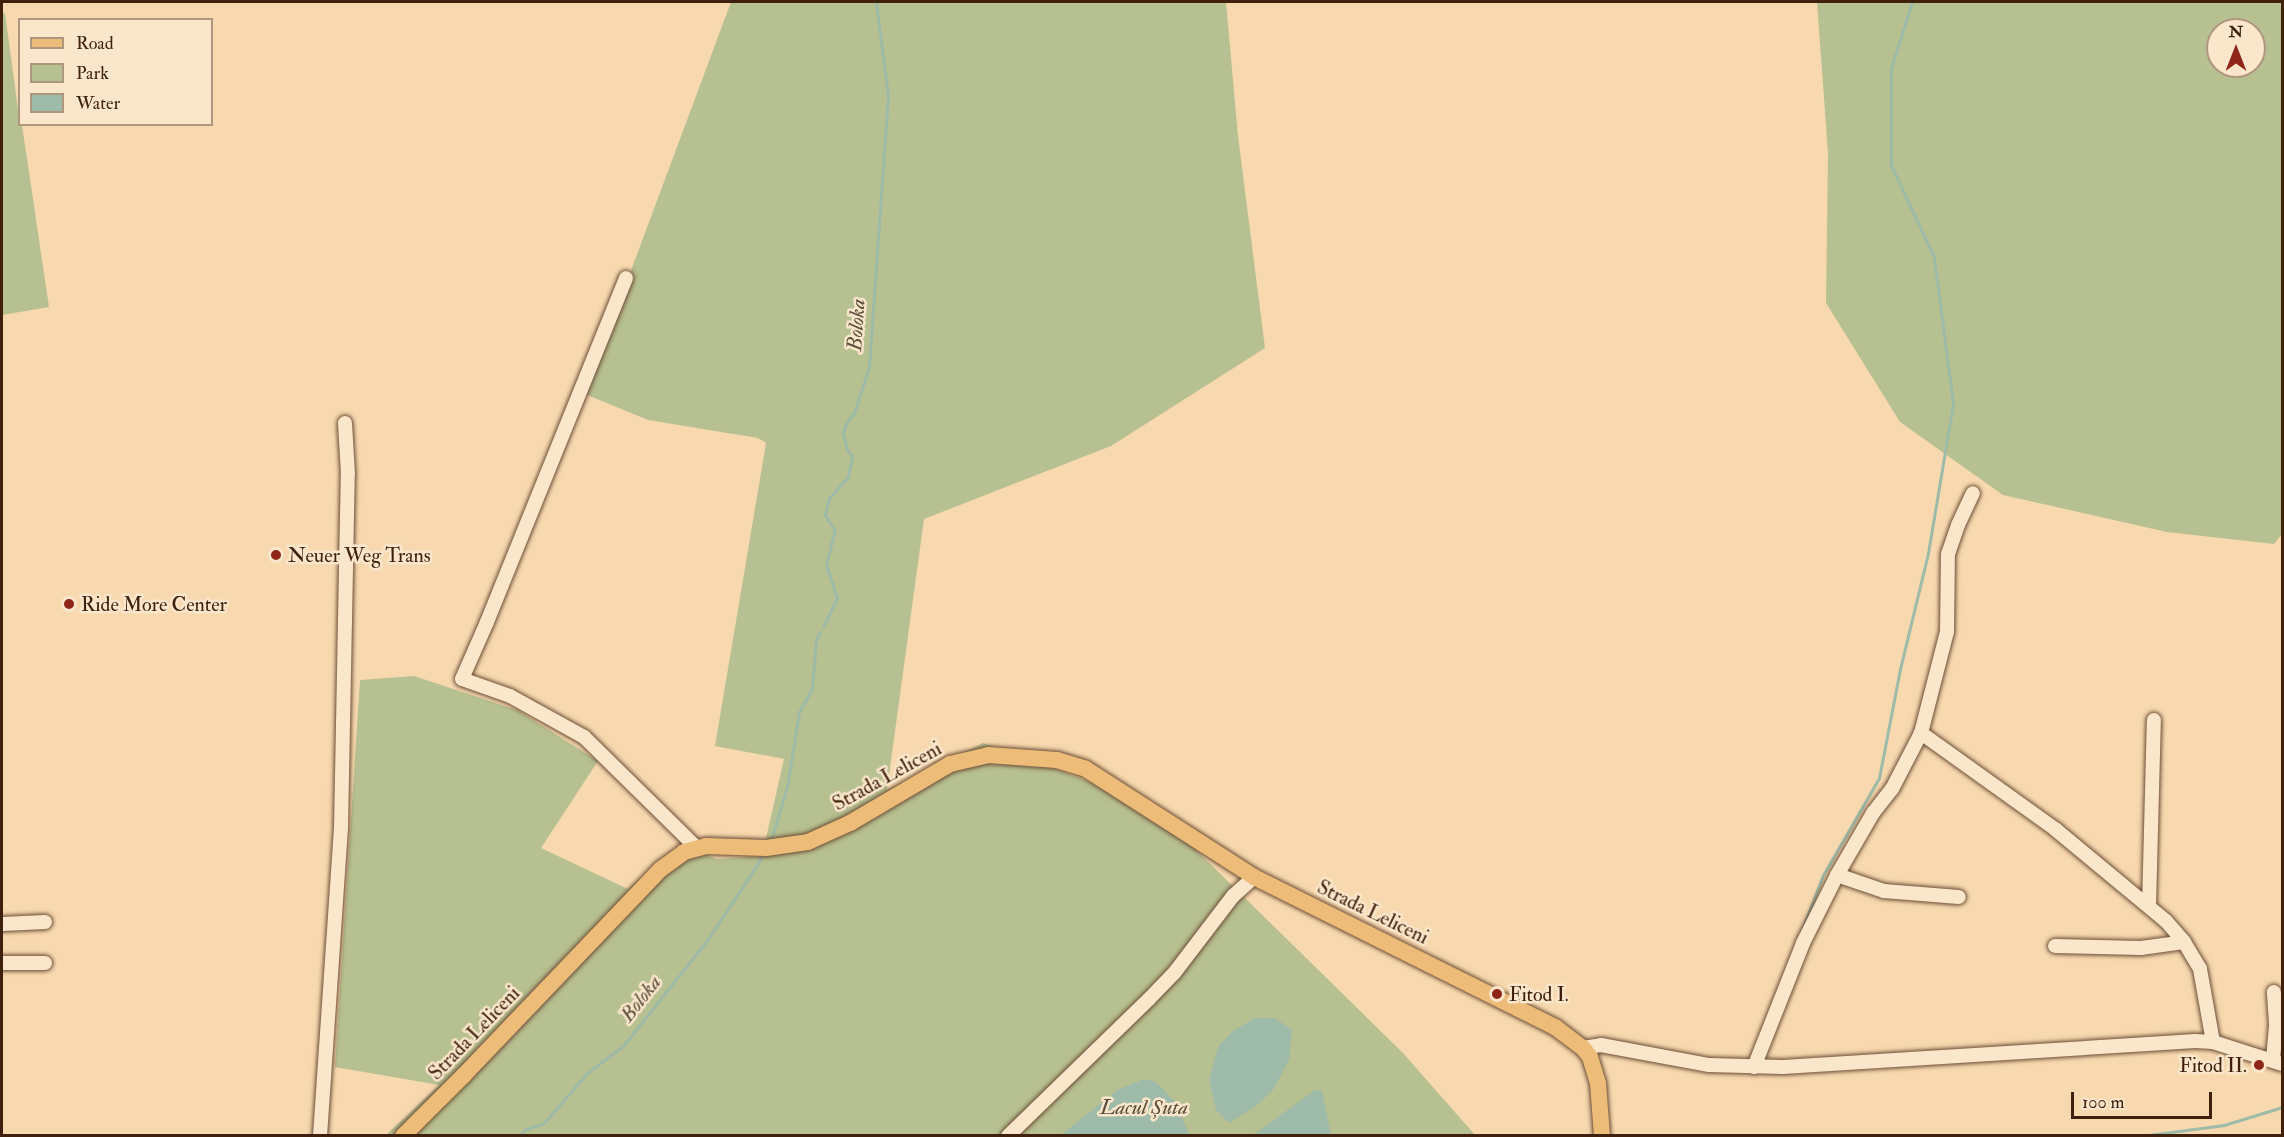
<!DOCTYPE html>
<html>
<head>
<meta charset="utf-8">
<style>
  body { margin:0 }
  #map { position:relative; width:2284px; height:1137px; overflow:hidden; background:#f8d9af; font-family:"IM FELL Double Pica",serif }
  div>[style] { position:absolute }
  [style*='--x'] { left:calc(var(--x)*1px); top:calc(var(--y)*1px); width:calc(var(--w)*1px); rotate:calc(var(--a)*1deg) }
  .green>* { inset:0; background:#b7c090 }
  .water>* { inset:0; background:#9ebaa8 }
  .stream>* { height:3px; margin:-1.5px; padding:0 1.5px; transform-origin:1.5px; border-radius:1.5px; background:#9ebaa8 }
  .roads { filter:drop-shadow(0 0 2px #6d4e36) drop-shadow(0 0 2px #6d4e36) }
  .minor>* { height:14px; margin:-7px; padding:0 7px; transform-origin:7px; border-radius:7px; background:#fae6cb }
  .major>* { height:16px; margin:-8px; padding:0 8px; transform-origin:8px; border-radius:8px; background:#ecbc78 }
  .dots>* { width:16px; height:16px; translate:-50% -50%; box-sizing:border-box; border:3px solid #fae6cb; border-radius:50% }
  span { translate:-50% -50%; white-space:nowrap; text-align:center; line-height:1.15; -webkit-text-stroke:5px #fae6cb; paint-order:stroke }
  .poi-label { font-size:20px; color:#3f200d }
  .left { translate:0 -50%; text-align:left }
  .right { translate:-100% -50%; text-align:right }
  .street-label { font-size:20px; color:#3f200d }
  .water-label { font-size:21px; color:#5c4e3c; font-style:italic }
  .frame { position:absolute; inset:0; border:3px solid #3f200d; pointer-events:none }
  .legend { position:absolute; left:18px; top:18px; width:195px; height:108px; box-sizing:border-box; background:#fae6cb; border:2px solid #af977f; margin:0; padding:8px 10px; list-style:none; font-size:18px; color:#3f200d }
  .legend li { display:flex; align-items:center; gap:12px; height:30px }
  .legend b { width:30px; border:2px solid #af977f }
  .north { position:absolute; left:2206px; top:18px; width:60px; height:60px; box-sizing:border-box; background:#fae6cb; border:2px solid #af977f; border-radius:50%; rotate:0deg; font-size:16px; font-weight:700; line-height:24px; text-align:center; color:#3f200d }
  .north::after { content:''; display:block; margin:auto; width:21px; height:27px; background:#8f2418; clip-path:polygon(50% 0,100% 100%,50% 72%,0 100%) }
  .scale { position:absolute; left:2071px; top:1092px; width:141px; height:27px; box-sizing:border-box; border:3px solid #3f200d; border-top:0; padding-left:8px; font-size:18px; line-height:21px; white-space:nowrap; color:#3f200d; -webkit-text-stroke:4px #fae6cb; paint-order:stroke }
</style>
</head>
<body>
<div id="map">
  <div class="green">
    <i style="clip-path:polygon(731px 2px,1226px 2px,1238px 136px,1265px 348px,1111px 446px,924px 519px,887px 790px,983px 743px,1148px 803px,1403px 1053px,1475px 1135px,386px 1135px,439px 1085px,335px 1067px,360px 680px,414px 676px,517px 710px,598px 761px,541px 848px,628px 889px,681px 845px,717px 859px,762px 856px,784px 759px,715px 746px,766px 443px,758px 438px,648px 420px,585px 394px)"></i>
    <i style="clip-path:polygon(evenodd,1817px 2px,2282px 2px,2282px 534px,2274px 544px,2167px 532px,2003px 495px,1900px 422px,1826px 303px,1828px 153px,1817px 2px,2218px 30px,2254px 30px,2254px 66px,2218px 66px,2218px 30px)"></i>
    <i style="clip-path:polygon(5px 13px,20px 124px,22px 125px,49px 307px,2px 315px,2px 14px)"></i>
  </div>
  <div class="water">
    <i style="clip-path:polygon(1255px 1018px,1275px 1018px,1292px 1030px,1289px 1060px,1273px 1090px,1255px 1107px,1229px 1123px,1216px 1110px,1209px 1080px,1218px 1047px,1233px 1031px)"></i>
    <i style="clip-path:polygon(1144px 1079px,1156px 1082px,1176px 1103px,1189px 1135px,1061px 1135px,1117px 1090px)"></i>
    <i style="clip-path:polygon(1315px 1090px,1322px 1091px,1331px 1135px,1253px 1135px)"></i>
  </div>
  <div class="stream">
    <i style="--x:823;--y:627;--w:32;--a:-64"></i>
    <i style="--x:837;--y:598;--w:35;--a:-108"></i>
    <i style="--x:826;--y:565;--w:36;--a:-76"></i>
    <i style="--x:835;--y:530;--w:18;--a:-124"></i>
    <i style="--x:825;--y:515;--w:17;--a:-77"></i>
    <i style="--x:829;--y:498;--w:28;--a:-48"></i>
    <i style="--x:848;--y:477;--w:21;--a:-79"></i>
    <i style="--x:852;--y:456;--w:8;--a:-130"></i>
    <i style="--x:847;--y:450;--w:17;--a:-103"></i>
    <i style="--x:843;--y:433;--w:10;--a:-73"></i>
    <i style="--x:846;--y:423;--w:13;--a:-51"></i>
    <i style="--x:854;--y:413;--w:48;--a:-71.9"></i>
    <i style="--x:869;--y:367;--w:272;--a:-86"></i>
    <i style="--x:888;--y:96;--w:95;--a:-97.3"></i>
    <i style="--x:771;--y:840;--w:55;--a:-73.2"></i>
    <i style="--x:787;--y:787;--w:76;--a:-80.9"></i>
    <i style="--x:799;--y:712;--w:26;--a:-61"></i>
    <i style="--x:812;--y:689;--w:50;--a:-85.4"></i>
    <i style="--x:816;--y:639;--w:8;--a:-60"></i>
    <i style="--x:1801;--y:932;--w:61;--a:-68.9"></i>
    <i style="--x:1823;--y:875;--w:112;--a:-60"></i>
    <i style="--x:1879;--y:778;--w:111;--a:-79.1"></i>
    <i style="--x:1900;--y:669;--w:119;--a:-76.4"></i>
    <i style="--x:1928;--y:553;--w:151;--a:-80.5"></i>
    <i style="--x:1953;--y:404;--w:148;--a:-97.4"></i>
    <i style="--x:1934;--y:257;--w:102;--a:-115.1"></i>
    <i style="--x:1891;--y:165;--w:97;--a:-90"></i>
    <i style="--x:1891;--y:68;--w:69;--a:-72.3"></i>
    <i style="--x:519;--y:1136;--w:10;--a:-45"></i>
    <i style="--x:526;--y:1129;--w:19;--a:-18"></i>
    <i style="--x:544;--y:1123;--w:66;--a:-49.3"></i>
    <i style="--x:587;--y:1073;--w:45;--a:-36.9"></i>
    <i style="--x:623;--y:1046;--w:137;--a:-51.5"></i>
    <i style="--x:708;--y:939;--w:98;--a:-56.6"></i>
    <i style="--x:1905;--y:1136;--w:35;--a:0"></i>
    <i style="--x:2141;--y:1136;--w:84;--a:-7.5"></i>
    <i style="--x:2224;--y:1125;--w:61;--a:-17.2"></i>
  </div>
  <div class="roads">
    <div class="minor">
      <i style="--x:626;--y:278;--w:371;--a:112"></i>
      <i style="--x:487;--y:622;--w:62;--a:113.7"></i>
      <i style="--x:462;--y:679;--w:51;--a:19.5"></i>
      <i style="--x:510;--y:696;--w:85;--a:29"></i>
      <i style="--x:584;--y:737;--w:157;--a:44.5"></i>
      <i style="--x:1921;--y:733;--w:165;--a:35.6"></i>
      <i style="--x:2055;--y:829;--w:144;--a:39.7"></i>
      <i style="--x:2166;--y:921;--w:28;--a:49"></i>
      <i style="--x:2184;--y:942;--w:31;--a:59"></i>
      <i style="--x:2200;--y:969;--w:74;--a:79.9"></i>
      <i style="--x:1837;--y:875;--w:50;--a:18.8"></i>
      <i style="--x:1884;--y:891;--w:75;--a:4.6"></i>
      <i style="--x:2149;--y:906;--w:186;--a:-88.5"></i>
      <i style="--x:2;--y:924;--w:43;--a:-2.7"></i>
      <i style="--x:2055;--y:946;--w:86;--a:1.3"></i>
      <i style="--x:2141;--y:948;--w:43;--a:-7.9"></i>
      <i style="--x:2;--y:963;--w:43;--a:0"></i>
      <i style="--x:1583;--y:1048;--w:18;--a:-9"></i>
      <i style="--x:1601;--y:1045;--w:110;--a:10.5"></i>
      <i style="--x:1709;--y:1065;--w:74;--a:1.5"></i>
      <i style="--x:1783;--y:1067;--w:413;--a:-3.6"></i>
      <i style="--x:2195;--y:1041;--w:18;--a:3"></i>
      <i style="--x:2213;--y:1042;--w:72;--a:17.7"></i>
      <i style="--x:2273;--y:1060;--w:37;--a:-85"></i>
      <i style="--x:2276;--y:1023;--w:31;--a:-94"></i>
      <i style="--x:1754;--y:1067;--w:133;--a:-68.4"></i>
      <i style="--x:1803;--y:943;--w:76;--a:-63.4"></i>
      <i style="--x:1837;--y:875;--w:72;--a:-59.9"></i>
      <i style="--x:1873;--y:813;--w:31;--a:-52"></i>
      <i style="--x:1892;--y:789;--w:63;--a:-62.6"></i>
      <i style="--x:1921;--y:733;--w:104;--a:-75.6"></i>
      <i style="--x:1947;--y:632;--w:78;--a:-89.3"></i>
      <i style="--x:1948;--y:554;--w:31;--a:-71"></i>
      <i style="--x:1958;--y:525;--w:35;--a:-65"></i>
      <i style="--x:320;--y:1136;--w:309;--a:-86.1"></i>
      <i style="--x:341;--y:828;--w:354;--a:-88.9"></i>
      <i style="--x:348;--y:474;--w:51;--a:-93.4"></i>
      <i style="--x:1008;--y:1136;--w:197;--a:-44.2"></i>
      <i style="--x:1149;--y:999;--w:37;--a:-46"></i>
      <i style="--x:1175;--y:972;--w:96;--a:-52.7"></i>
      <i style="--x:1233;--y:896;--w:28;--a:-42"></i>
    </div>
    <div class="major">
      <i style="--x:403;--y:1136;--w:85;--a:-45"></i>
      <i style="--x:463;--y:1076;--w:286;--a:-46.3"></i>
      <i style="--x:661;--y:869;--w:29;--a:-36"></i>
      <i style="--x:684;--y:852;--w:23;--a:-15"></i>
      <i style="--x:706;--y:846;--w:60;--a:1.9"></i>
      <i style="--x:766;--y:848;--w:42;--a:-8.1"></i>
      <i style="--x:808;--y:842;--w:46;--a:-24.3"></i>
      <i style="--x:850;--y:823;--w:116;--a:-30.5"></i>
      <i style="--x:950;--y:764;--w:39;--a:-13"></i>
      <i style="--x:988;--y:755;--w:69;--a:4.1"></i>
      <i style="--x:1057;--y:760;--w:30;--a:17"></i>
      <i style="--x:1086;--y:769;--w:200;--a:32.7"></i>
      <i style="--x:1254;--y:877;--w:336;--a:26.5"></i>
      <i style="--x:1555;--y:1027;--w:35;--a:37"></i>
      <i style="--x:1583;--y:1048;--w:11;--a:52"></i>
      <i style="--x:1590;--y:1057;--w:27;--a:73"></i>
      <i style="--x:1598;--y:1083;--w:53;--a:85.7"></i>
    </div>
  </div>
  <div class="dots">
    <i style="left:276px;top:555px;background:#8f2418"></i>
    <i style="left:69px;top:604px;background:#8f2418"></i>
    <i style="left:1497px;top:994px;background:#8f2418"></i>
    <i style="left:2259px;top:1065px;background:#8f2418"></i>
  </div>
  <div class="poi-label">
    <span class="left" style="left:288px;top:555px">Neuer Weg Trans</span>
    <span class="left" style="left:81px;top:604px">Ride More Center</span>
    <span class="left" style="left:1509px;top:994px">Fitod I.</span>
    <span class="right" style="left:2247px;top:1065px">Fitod II.</span>
  </div>
  <div class="street-label">
    <span style="left:887px;top:776px;rotate:-29deg">Strada Leliceni</span>
    <span style="left:1373px;top:912px;rotate:26deg">Strada Leliceni</span>
    <span style="left:474px;top:1033px;rotate:-46deg">Strada Leliceni</span>
  </div>
  <div class="water-label">
    <span style="left:857px;top:325px;rotate:-86deg">Boloka</span>
    <span style="left:641px;top:999px;rotate:-52deg">Boloka</span>
    <span style="left:1144px;top:1108px">Lacul Șuta</span>
  </div>
  <div class="frame"></div>
  <ul class="legend">
  <li><b style="height:8px;background:#ecbc78"></b>Road</li>
  <li><b style="height:16px;background:#b7c090"></b>Park</li>
  <li><b style="height:16px;background:#9ebaa8"></b>Water</li>
  </ul>
  <div class="north">N</div>
  <div class="scale">100 m</div>
</div>
</body>
</html>
